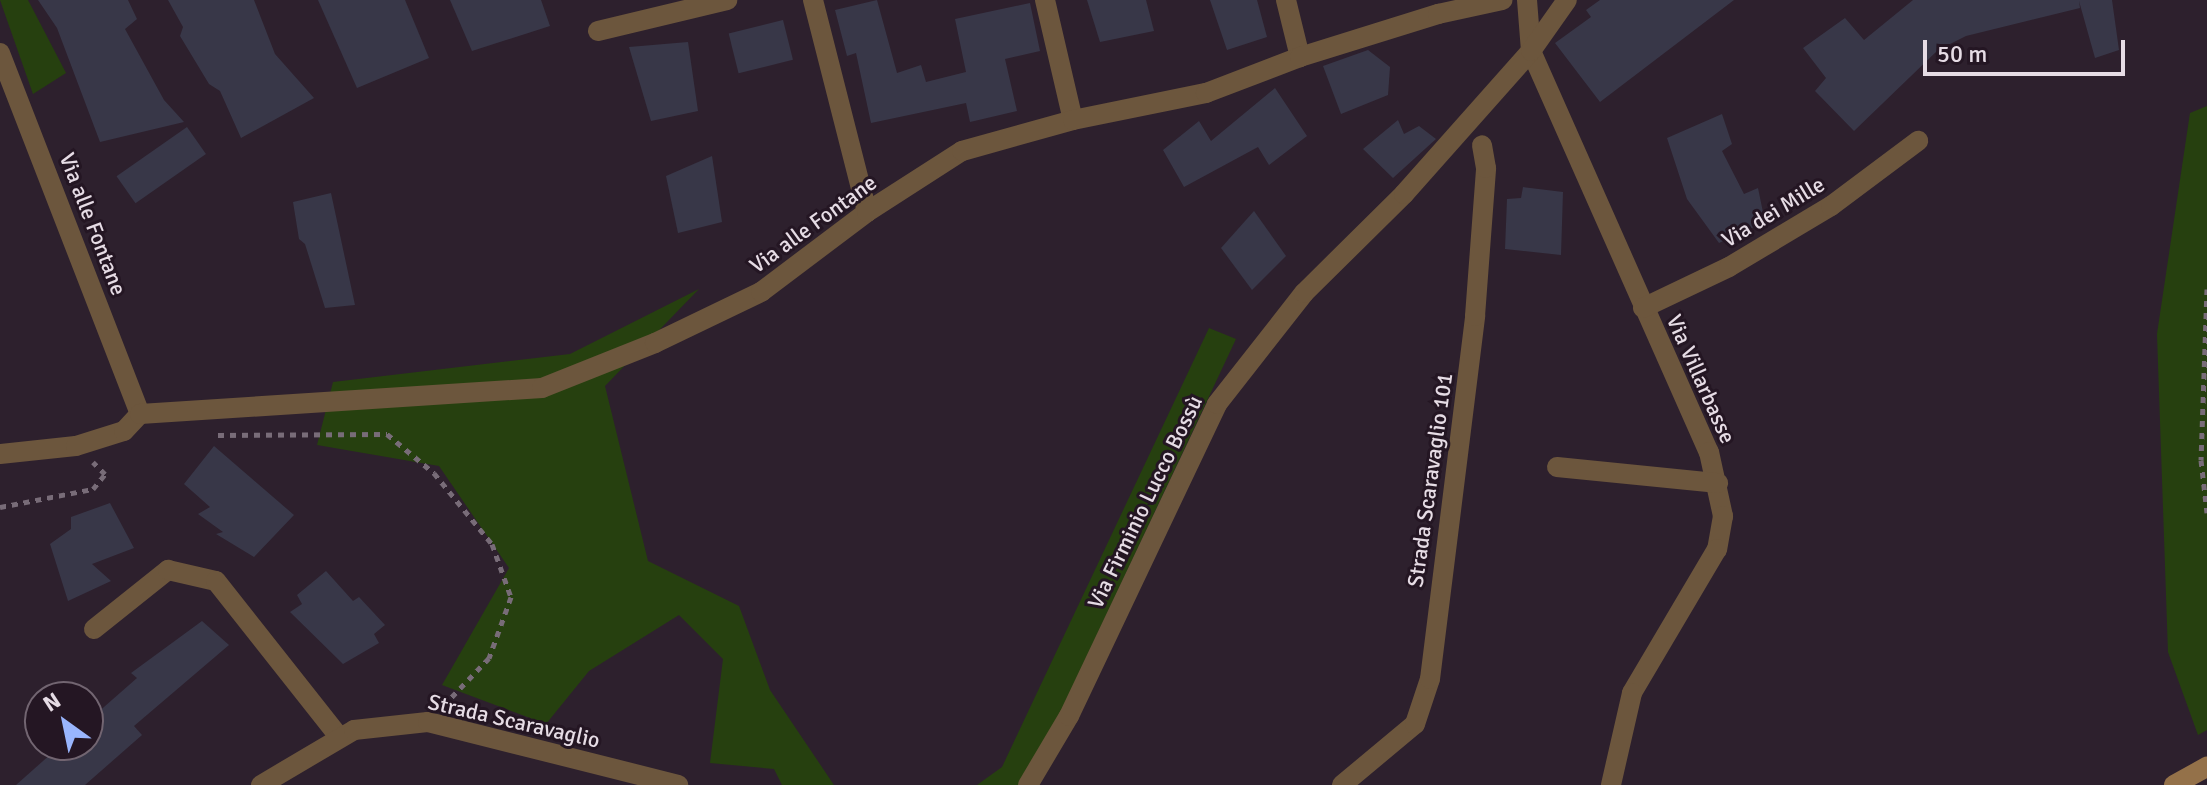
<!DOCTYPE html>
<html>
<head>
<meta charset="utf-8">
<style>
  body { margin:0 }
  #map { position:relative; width:2207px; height:785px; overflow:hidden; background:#2d202d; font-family:Signika,sans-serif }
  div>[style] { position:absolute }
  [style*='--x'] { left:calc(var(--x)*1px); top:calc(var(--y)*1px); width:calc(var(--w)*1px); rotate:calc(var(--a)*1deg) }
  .green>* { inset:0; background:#26400f }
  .building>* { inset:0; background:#383748; transform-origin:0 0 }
  .path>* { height:5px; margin-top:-2.5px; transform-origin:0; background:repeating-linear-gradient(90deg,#786c78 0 6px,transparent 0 12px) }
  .street>* { height:20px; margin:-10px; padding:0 10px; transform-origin:10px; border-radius:10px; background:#6c563d }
  .secondary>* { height:20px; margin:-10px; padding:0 10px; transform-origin:10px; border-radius:10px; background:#947149 }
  span { translate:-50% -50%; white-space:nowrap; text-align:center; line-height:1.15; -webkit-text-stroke:6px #241623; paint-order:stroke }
  .street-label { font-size:22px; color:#e6dce5 }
  .north { position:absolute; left:24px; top:681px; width:80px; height:80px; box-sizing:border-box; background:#241623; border:2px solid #726571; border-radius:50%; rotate:327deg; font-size:22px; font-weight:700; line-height:32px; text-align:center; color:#e6dce5 }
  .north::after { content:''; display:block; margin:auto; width:28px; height:36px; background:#99b5fd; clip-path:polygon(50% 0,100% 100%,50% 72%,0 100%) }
  .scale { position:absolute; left:1923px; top:40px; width:202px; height:36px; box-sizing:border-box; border:4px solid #e6dce5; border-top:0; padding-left:10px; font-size:24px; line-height:28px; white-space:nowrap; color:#e6dce5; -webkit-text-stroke:6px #241623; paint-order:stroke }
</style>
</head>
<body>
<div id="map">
  <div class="green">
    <i style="clip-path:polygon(0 0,28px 0,66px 73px,33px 94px)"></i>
    <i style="clip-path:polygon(2207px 106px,2207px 730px,2198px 735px,2168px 652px,2157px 334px,2190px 113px)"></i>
    <i style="clip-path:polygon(699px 289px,605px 386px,648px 561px,739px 606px,770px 690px,834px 785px,782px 785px,774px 769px,710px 763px,723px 659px,679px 615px,589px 671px,546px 724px,442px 685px,509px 568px,439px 466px,317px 445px,333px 382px,570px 354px)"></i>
    <i style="clip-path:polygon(1209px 328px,1236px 339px,1033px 771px,1020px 785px,977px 785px,1002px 767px)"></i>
  </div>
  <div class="building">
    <i style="clip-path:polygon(38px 0,128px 0,137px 19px,125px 29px,164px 100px,184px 122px,100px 142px,57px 28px)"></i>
    <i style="clip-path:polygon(168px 0,254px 0,275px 54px,314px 98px,241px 138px,220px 91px,209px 84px,180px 36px,183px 27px)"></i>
    <i style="clip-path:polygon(318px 0,405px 0,429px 58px,357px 88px)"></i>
    <i style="clip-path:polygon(450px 0,541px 0,550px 26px,472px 51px)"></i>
    <i style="clip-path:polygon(877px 0,897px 73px,921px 65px,926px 82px,966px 72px,955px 19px,1030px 3px,1040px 51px,1005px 59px,1017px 111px,970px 122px,966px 103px,871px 123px,856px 53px,847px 56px,835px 10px)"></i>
    <i style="clip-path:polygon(1087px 0,1146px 0,1154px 31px,1100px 42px)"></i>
    <i style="clip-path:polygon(1210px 0,1257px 0,1267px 37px,1227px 50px)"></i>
    <i style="clip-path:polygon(1600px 0,1734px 0,1600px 102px,1555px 43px,1591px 17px,1586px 10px)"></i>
    <i style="clip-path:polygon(1913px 0,2112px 0,2119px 50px,2095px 58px,2079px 1px,2080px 8px,1966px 36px,1938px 50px,1854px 131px,1815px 91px,1826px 78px,1803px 48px,1845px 18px,1864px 40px)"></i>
    <i style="left:783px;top:20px;width:41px;height:56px;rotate:76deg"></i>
    <i style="clip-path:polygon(688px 42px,698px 111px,651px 121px,629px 47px)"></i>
    <i style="clip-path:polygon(1368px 50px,1390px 67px,1388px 95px,1341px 114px,1323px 66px)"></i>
    <i style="clip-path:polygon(1275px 88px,1307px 136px,1269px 165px,1258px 147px,1184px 187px,1163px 150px,1199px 121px,1211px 141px)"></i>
    <i style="clip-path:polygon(1722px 114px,1732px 144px,1722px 151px,1744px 194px,1758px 188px,1765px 222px,1719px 243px,1687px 199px,1667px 138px)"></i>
    <i style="clip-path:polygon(1398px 120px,1404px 134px,1419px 126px,1436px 139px,1393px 178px,1363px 149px)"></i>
    <i style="left:187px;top:127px;width:33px;height:86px;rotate:55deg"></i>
    <i style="clip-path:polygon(712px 156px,722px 222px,678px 233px,666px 176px)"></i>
    <i style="clip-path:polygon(1523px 187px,1563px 192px,1561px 255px,1505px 249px,1507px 199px,1521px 198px)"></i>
    <i style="clip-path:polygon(331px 193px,355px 305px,325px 308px,305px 244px,299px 239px,293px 202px)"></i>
    <i style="clip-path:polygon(1254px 211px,1286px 256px,1252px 290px,1221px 248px)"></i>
    <i style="clip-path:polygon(214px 446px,294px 515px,254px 557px,216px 534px,223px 532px,198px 514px,210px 507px,184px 484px)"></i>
    <i style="clip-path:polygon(110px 503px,134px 548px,92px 564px,111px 581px,68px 601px,50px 544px,71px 529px,71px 517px)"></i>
    <i style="clip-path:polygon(326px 571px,353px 601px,359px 597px,385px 625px,374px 634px,379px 643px,343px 664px,290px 612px,302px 604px,297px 595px)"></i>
    <i style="clip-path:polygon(202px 621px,229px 645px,134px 726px,142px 735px,85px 785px,16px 785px,61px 745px,88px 745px,88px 721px,137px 678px,131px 673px)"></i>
  </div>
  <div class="path">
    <i style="--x:2207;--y:289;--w:171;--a:92"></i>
    <i style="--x:2201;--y:460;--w:53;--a:83.5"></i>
    <i style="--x:218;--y:435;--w:169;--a:-0.3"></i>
    <i style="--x:387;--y:434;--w:61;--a:39.7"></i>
    <i style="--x:434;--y:473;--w:92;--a:50.8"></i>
    <i style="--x:492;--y:544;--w:56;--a:70.3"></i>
    <i style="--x:511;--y:597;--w:65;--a:109.8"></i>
    <i style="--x:489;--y:658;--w:62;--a:133.7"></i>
    <i style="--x:0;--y:507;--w:95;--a:-11"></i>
    <i style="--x:93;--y:489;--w:19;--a:-51"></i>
    <i style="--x:105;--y:474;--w:17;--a:-135"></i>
  </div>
  <div class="street">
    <i style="--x:813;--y:0;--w:219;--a:75.7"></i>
    <i style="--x:1045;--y:0;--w:123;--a:76.9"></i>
    <i style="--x:1286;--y:0;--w:59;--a:76.2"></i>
    <i style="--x:1527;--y:0;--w:51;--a:85.5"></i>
    <i style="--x:1531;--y:51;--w:439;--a:66.1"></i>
    <i style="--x:1709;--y:452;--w:66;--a:77.7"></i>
    <i style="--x:1723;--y:516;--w:34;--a:100"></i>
    <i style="--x:1717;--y:549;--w:167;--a:120.6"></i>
    <i style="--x:1632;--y:693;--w:94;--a:102.9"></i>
    <i style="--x:598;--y:31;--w:133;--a:-13.5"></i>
    <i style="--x:0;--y:53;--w:387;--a:68.8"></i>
    <i style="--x:1643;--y:308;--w:95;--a:-25.5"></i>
    <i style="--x:1729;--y:267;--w:119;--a:-30.9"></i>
    <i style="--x:1831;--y:206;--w:109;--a:-36.8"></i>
    <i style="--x:0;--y:454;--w:76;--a:-6"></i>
    <i style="--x:76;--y:446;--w:50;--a:-17.4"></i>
    <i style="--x:124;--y:431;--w:23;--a:-47"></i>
    <i style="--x:140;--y:414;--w:403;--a:-3.7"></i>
    <i style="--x:542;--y:388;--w:122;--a:-21.7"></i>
    <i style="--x:655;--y:343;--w:118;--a:-25.7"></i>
    <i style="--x:761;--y:292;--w:133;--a:-37"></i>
    <i style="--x:867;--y:212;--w:113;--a:-32.7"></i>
    <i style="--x:962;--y:151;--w:115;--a:-15.6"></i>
    <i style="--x:1073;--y:120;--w:136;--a:-11.5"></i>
    <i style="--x:1206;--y:93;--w:101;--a:-21"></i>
    <i style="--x:1300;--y:57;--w:145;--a:-17.3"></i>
    <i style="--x:1438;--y:14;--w:66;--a:-12.3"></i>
    <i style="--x:1557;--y:467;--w:162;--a:5.7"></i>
    <i style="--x:94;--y:629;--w:95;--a:-38.6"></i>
    <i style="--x:168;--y:570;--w:49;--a:12.9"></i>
    <i style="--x:216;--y:581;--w:199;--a:51.7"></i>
    <i style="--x:261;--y:785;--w:108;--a:-30.6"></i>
    <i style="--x:354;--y:730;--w:74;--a:-6.2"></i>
    <i style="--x:428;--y:722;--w:258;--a:14.1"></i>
    <i style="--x:1028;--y:785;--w:80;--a:-59.3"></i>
    <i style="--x:1069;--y:716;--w:345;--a:-64.6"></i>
    <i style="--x:1217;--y:404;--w:141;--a:-51.9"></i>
    <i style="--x:1304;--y:293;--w:141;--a:-44.7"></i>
    <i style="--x:1404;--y:194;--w:191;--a:-48.4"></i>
    <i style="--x:1531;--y:51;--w:62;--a:-54.8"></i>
    <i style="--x:1342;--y:785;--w:95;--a:-39.9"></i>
    <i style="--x:1415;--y:724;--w:47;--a:-71.6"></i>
    <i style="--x:1430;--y:679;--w:366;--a:-82.9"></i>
    <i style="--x:1475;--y:316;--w:148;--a:-85.7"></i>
    <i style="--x:1486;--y:168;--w:23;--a:-100"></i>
  </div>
  <div class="secondary">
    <i style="--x:2174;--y:785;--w:38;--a:-29"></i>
  </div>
  <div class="street-label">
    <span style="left:1773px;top:212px;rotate:-31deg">Via dei Mille</span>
    <span style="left:93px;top:224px;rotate:69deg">Via alle Fontane</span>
    <span style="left:813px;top:224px;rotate:-36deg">Via alle Fontane</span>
    <span style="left:1701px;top:379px;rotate:66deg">Via Villarbasse</span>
    <span style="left:1430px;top:480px;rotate:-82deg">Strada Scaravaglio 101</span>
    <span style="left:1145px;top:502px;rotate:-64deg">Via Firminio Lucco Bossù</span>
    <span style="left:514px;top:721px;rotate:13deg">Strada Scaravaglio</span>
  </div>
  <div class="north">N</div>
  <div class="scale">50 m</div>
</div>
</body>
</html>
